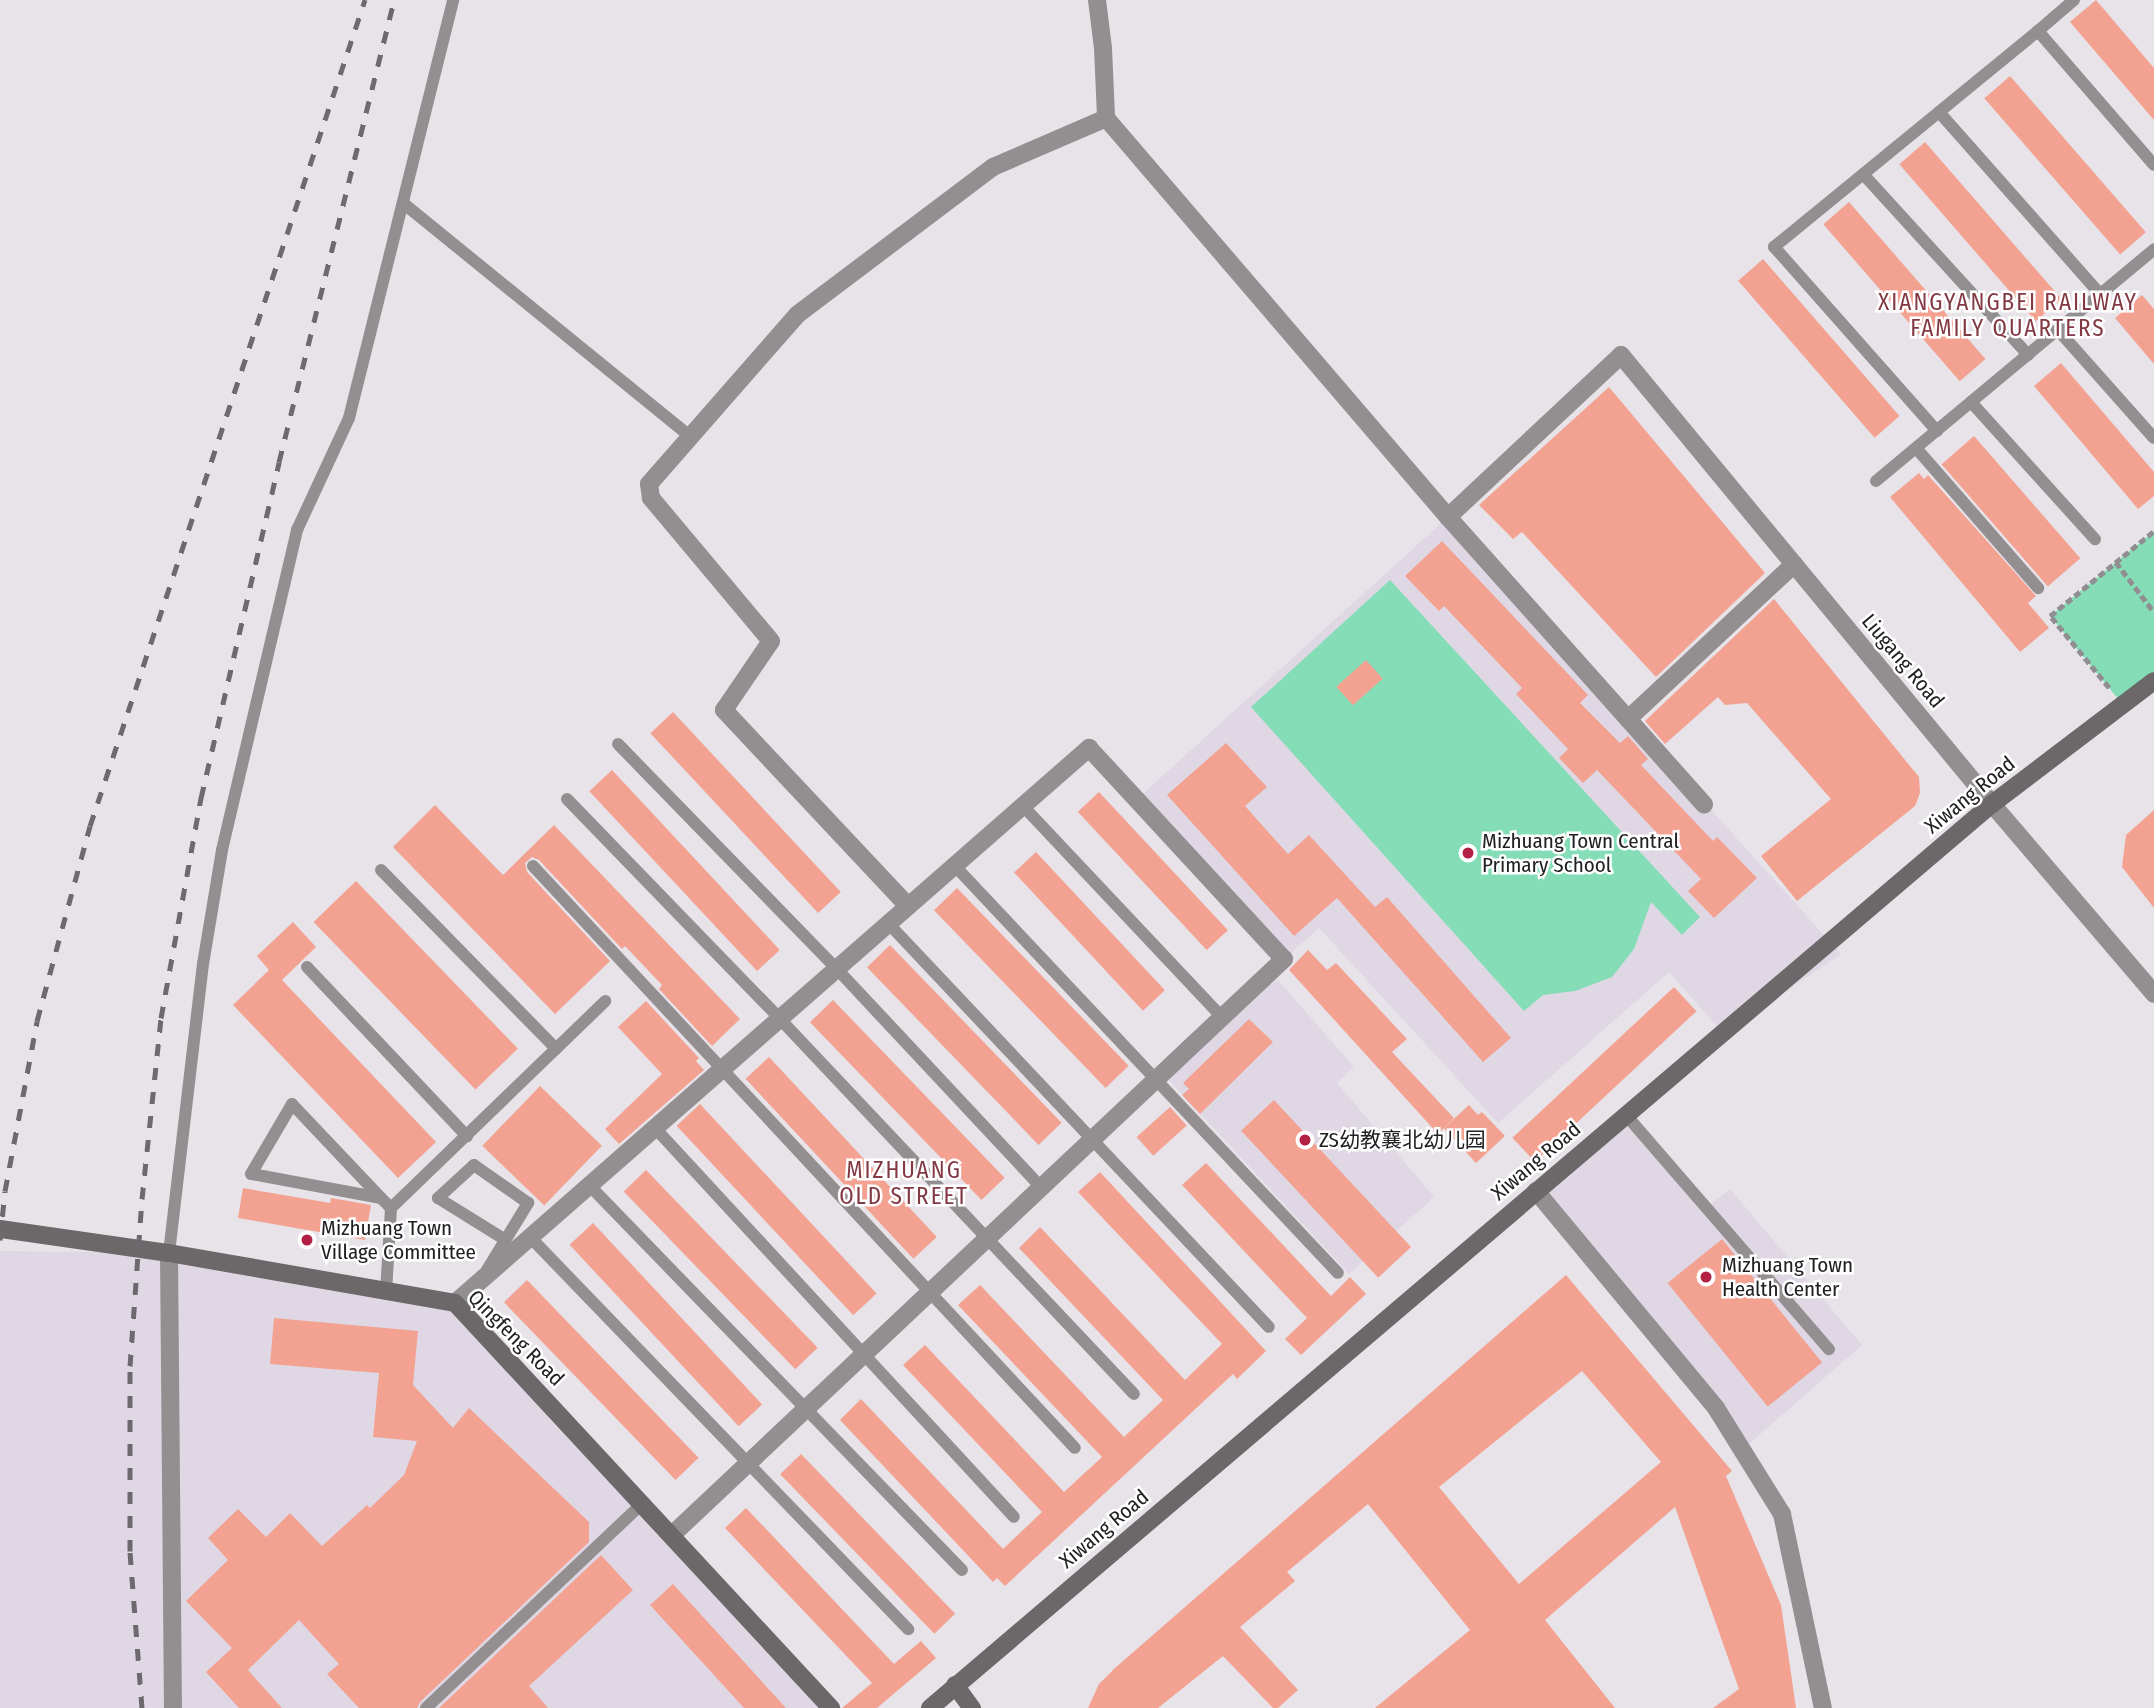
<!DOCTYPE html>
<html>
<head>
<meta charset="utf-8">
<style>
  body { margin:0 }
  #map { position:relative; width:2154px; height:1708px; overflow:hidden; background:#e7e3e9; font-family:"Fira Sans Condensed","Noto Sans SC",sans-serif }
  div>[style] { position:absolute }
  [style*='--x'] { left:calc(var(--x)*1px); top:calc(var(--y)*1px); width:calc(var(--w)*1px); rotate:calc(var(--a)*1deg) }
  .built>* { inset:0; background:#dfd7e4 }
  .green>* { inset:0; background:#84ddb6 }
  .building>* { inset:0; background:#f3a292; transform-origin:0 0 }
  .path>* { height:4.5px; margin-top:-2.25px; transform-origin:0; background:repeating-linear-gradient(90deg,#918e92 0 7px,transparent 0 10.5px) }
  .lane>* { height:12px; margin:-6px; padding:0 6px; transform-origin:6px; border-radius:6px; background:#938f90 }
  .street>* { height:18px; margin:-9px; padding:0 9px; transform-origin:9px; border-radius:9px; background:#938f90 }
  .secondary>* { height:18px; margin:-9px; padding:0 9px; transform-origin:9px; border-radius:9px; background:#6c6768 }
  .rail>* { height:5px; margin-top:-2.5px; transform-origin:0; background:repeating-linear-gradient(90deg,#6c6a6e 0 12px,transparent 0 24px) }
  .dots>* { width:19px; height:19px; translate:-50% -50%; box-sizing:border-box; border:4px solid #fff; border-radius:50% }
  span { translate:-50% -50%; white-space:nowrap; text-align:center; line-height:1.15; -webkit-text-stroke:5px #fff; paint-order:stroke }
  .street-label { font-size:21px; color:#212022 }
  .poi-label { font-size:21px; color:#212022 }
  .left { translate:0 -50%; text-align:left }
  .neighbourhood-label { font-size:23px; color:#823943; letter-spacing:2px }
</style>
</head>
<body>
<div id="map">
  <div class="built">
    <i style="clip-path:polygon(1448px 517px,1841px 954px,1723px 1033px,1669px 972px,1498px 1123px,1319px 928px,1284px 959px,1136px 800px)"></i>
    <i style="clip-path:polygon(1277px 979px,1354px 1067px,1337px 1083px,1434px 1197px,1349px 1274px,1168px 1079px)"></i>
    <i style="clip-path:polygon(1626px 1115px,1707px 1207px,1730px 1189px,1862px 1345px,1742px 1450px,1536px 1191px)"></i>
    <i style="clip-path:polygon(0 1251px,169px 1253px,455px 1303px,831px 1708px,0 1708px)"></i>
  </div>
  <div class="green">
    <i style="clip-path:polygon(2154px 531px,2154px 682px,2123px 705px,2050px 616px)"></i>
    <i style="clip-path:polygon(1390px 580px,1700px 917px,1682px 935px,1651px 902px,1634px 949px,1612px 977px,1575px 991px,1543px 995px,1524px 1011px,1251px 707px)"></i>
  </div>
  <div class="building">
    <i style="clip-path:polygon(2096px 0,2154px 68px,2154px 120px,2070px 22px)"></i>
    <i style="left:2010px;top:76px;width:207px;height:34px;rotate:49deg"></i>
    <i style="left:1925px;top:142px;width:208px;height:34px;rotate:49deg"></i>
    <i style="left:1849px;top:202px;width:208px;height:34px;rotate:49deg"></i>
    <i style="left:1763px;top:259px;width:208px;height:33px;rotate:49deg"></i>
    <i style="clip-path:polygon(2142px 295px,2154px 309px,2154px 364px,2115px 318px)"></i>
    <i style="clip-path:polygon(2061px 363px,2154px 472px,2154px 496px,2138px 509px,2034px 386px)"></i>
    <i style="clip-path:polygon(1609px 387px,1765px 573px,1656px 677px,1522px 532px,1513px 539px,1479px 505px)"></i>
    <i style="left:1974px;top:436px;width:162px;height:43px;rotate:49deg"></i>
    <i style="clip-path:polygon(1919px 473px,1924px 479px,1928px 475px,2036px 596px,2028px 603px,2049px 628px,2020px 652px,1890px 497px)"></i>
    <i style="clip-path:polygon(1442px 541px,1588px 695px,1580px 703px,1620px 743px,1628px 736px,1648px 759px,1641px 765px,1713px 841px,1717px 837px,1757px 878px,1714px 918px,1688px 891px,1701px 879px,1597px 770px,1583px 783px,1559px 758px,1568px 749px,1516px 694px,1522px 688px,1444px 606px,1439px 611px,1405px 576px)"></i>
    <i style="clip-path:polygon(1774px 599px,1919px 777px,1920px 793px,1915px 806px,1797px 901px,1761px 856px,1831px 799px,1747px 703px,1725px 705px,1718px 697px,1665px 744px,1645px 721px)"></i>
    <i style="left:1366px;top:660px;width:25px;height:40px;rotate:48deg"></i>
    <i style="left:673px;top:712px;width:246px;height:31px;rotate:47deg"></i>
    <i style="clip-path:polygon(1226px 743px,1267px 787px,1245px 806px,1288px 854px,1309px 835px,1375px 907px,1387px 897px,1511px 1038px,1483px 1062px,1337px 898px,1294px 936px,1167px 795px)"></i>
    <i style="left:612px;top:770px;width:246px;height:31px;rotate:47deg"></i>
    <i style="left:1099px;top:792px;width:189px;height:29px;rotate:47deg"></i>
    <i style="clip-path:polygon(435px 805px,503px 875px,554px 825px,740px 1019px,712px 1046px,659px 989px,662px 985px,625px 946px,622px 949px,539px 860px,532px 857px,525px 863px,527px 872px,610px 961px,555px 1014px,393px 847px)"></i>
    <i style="clip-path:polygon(2154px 810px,2154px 908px,2122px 867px,2126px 835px)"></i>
    <i style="left:1036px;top:852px;width:189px;height:30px;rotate:47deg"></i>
    <i style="left:356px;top:881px;width:233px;height:59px;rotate:46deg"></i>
    <i style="left:957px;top:888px;width:247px;height:32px;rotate:46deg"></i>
    <i style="clip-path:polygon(293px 922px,316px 947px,282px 980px,436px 1142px,398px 1178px,233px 1005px,269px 970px,257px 956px)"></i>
    <i style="left:890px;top:945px;width:247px;height:32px;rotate:46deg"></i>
    <i style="clip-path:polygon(1308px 950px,1327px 970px,1336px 963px,1407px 1039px,1392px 1052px,1454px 1118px,1438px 1134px,1289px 970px)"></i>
    <i style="left:1674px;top:987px;width:33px;height:221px;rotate:47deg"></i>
    <i style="left:833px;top:1000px;width:247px;height:32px;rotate:46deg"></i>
    <i style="clip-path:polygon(646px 1001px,699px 1058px,696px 1061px,704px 1070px,619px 1144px,605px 1129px,662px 1074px,618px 1027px)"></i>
    <i style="clip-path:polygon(1249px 1019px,1273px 1042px,1200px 1114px,1182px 1095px,1189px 1089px,1183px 1083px)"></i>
    <i style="left:769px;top:1057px;width:246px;height:32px;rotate:47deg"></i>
    <i style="left:540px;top:1086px;width:86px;height:83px;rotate:44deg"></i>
    <i style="left:1274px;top:1100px;width:201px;height:45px;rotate:47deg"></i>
    <i style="left:700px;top:1104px;width:259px;height:32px;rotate:47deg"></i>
    <i style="clip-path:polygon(1469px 1105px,1478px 1115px,1482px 1112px,1505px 1136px,1476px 1163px,1444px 1128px)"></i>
    <i style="left:1170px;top:1107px;width:25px;height:45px;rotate:48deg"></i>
    <i style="clip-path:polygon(1206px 1163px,1331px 1296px,1350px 1277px,1366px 1294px,1301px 1355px,1285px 1339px,1307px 1318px,1182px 1185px)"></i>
    <i style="left:646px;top:1170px;width:247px;height:31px;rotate:46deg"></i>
    <i style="clip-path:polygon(1100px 1172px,1266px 1351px,1237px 1379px,1233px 1374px,1005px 1586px,997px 1578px,993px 1582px,840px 1420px,861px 1399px,1003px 1549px,1042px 1512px,903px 1365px,925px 1345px,1064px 1492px,1102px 1457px,958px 1305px,980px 1285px,1124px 1437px,1163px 1400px,1019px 1248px,1040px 1227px,1185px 1380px,1222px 1344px,1078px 1192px)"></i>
    <i style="clip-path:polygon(243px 1188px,330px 1203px,331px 1198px,371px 1205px,365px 1240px,238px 1218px)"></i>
    <i style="left:593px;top:1223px;width:248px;height:32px;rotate:47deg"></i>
    <i style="left:1722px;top:1239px;width:159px;height:70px;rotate:51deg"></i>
    <i style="clip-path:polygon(evenodd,1566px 1275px,1732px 1471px,1726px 1476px,1781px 1605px,1796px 1708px,1713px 1708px,1739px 1689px,1675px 1507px,1545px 1620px,1615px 1708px,1375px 1708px,1470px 1630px,1368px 1504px,1287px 1572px,1295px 1581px,1240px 1627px,1298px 1690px,1278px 1708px,1273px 1708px,1223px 1656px,1158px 1708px,1088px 1708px,1099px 1684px,1115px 1668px,1566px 1275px,1582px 1371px,1661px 1462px,1519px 1584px,1439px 1487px,1582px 1371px)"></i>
    <i style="left:527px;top:1280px;width:247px;height:32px;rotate:46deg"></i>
    <i style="clip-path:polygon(274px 1318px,418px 1331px,413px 1385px,453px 1428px,469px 1408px,589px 1522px,589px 1542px,420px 1702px,417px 1708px,359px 1708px,327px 1674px,339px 1664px,299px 1620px,248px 1670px,282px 1708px,239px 1708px,206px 1672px,232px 1648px,186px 1601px,228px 1560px,208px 1538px,238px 1509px,266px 1537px,290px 1513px,322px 1546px,367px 1505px,370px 1508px,404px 1475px,417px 1441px,373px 1437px,379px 1373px,270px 1364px)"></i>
    <i style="left:801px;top:1454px;width:222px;height:29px;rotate:46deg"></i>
    <i style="clip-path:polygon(746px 1508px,894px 1664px,921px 1641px,936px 1658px,877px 1708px,842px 1708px,872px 1683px,725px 1528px)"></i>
    <i style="clip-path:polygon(601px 1555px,633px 1590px,529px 1686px,548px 1708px,439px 1708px)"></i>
    <i style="clip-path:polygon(673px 1584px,786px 1708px,744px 1708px,650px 1605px)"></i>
  </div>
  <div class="path">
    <i style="--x:2116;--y:562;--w:63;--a:52.8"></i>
    <i style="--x:2109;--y:688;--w:93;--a:-129.3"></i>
    <i style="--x:2050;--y:616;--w:134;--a:-39.3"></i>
  </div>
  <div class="lane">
    <i style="--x:2074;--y:0;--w:48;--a:139.3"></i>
    <i style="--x:2038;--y:31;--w:177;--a:49.1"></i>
    <i style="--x:1939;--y:112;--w:244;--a:48.5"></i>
    <i style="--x:1863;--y:174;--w:245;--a:47.6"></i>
    <i style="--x:403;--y:203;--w:371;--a:39.1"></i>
    <i style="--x:2058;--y:330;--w:144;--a:48.4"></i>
    <i style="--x:1971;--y:402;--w:185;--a:47.9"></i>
    <i style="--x:1937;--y:431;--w:246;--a:-131.5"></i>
    <i style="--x:1774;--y:247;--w:341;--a:-39.3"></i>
    <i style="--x:1916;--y:448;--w:186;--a:48.9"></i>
    <i style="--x:1876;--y:481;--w:362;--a:-39.8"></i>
    <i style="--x:618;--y:744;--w:313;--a:45.8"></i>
    <i style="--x:836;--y:968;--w:300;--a:46.9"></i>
    <i style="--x:567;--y:799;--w:305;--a:45.9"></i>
    <i style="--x:779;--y:1018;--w:517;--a:46.65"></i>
    <i style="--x:1023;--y:806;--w:290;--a:46.7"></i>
    <i style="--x:954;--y:865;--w:560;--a:46.74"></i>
    <i style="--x:533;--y:866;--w:795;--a:47.04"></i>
    <i style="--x:381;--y:870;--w:250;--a:45.6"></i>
    <i style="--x:888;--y:923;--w:555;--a:46.68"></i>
    <i style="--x:307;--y:967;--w:233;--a:46.6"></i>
    <i style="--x:1626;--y:1115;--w:310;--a:49.1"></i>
    <i style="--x:655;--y:1128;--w:529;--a:47.3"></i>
    <i style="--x:589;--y:1185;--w:536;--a:45.91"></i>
    <i style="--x:381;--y:1198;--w:132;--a:-169.5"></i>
    <i style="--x:251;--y:1174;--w:81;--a:-59.6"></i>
    <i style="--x:292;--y:1104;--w:129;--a:46.6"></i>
    <i style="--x:381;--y:1198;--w:14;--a:45"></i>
    <i style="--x:391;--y:1208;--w:83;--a:93.4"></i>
    <i style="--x:391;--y:1208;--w:298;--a:-44"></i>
    <i style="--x:530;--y:1237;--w:545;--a:46.04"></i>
    <i style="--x:169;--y:1253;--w:291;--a:-83.3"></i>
    <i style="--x:203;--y:964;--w:116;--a:-80.5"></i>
    <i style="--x:222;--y:850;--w:329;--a:-76.8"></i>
    <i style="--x:297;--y:530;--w:123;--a:-65.1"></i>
    <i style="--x:349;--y:418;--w:431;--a:-76"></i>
    <i style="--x:487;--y:1270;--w:79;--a:-58.5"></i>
    <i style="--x:528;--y:1203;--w:66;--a:-144.9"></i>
    <i style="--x:474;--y:1165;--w:49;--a:137.5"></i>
    <i style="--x:438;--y:1198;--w:78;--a:31.8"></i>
    <i style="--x:426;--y:1708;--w:299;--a:-43.4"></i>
  </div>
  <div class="street">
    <i style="--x:1097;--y:0;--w:48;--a:82.9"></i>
    <i style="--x:1103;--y:48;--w:70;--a:87.5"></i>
    <i style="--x:1448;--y:517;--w:385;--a:48.3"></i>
    <i style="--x:1628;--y:719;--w:227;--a:-43"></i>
    <i style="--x:908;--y:906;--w:269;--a:-133.2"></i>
    <i style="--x:724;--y:710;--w:83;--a:-55.7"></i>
    <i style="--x:771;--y:641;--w:187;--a:-130"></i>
    <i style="--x:651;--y:498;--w:14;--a:-98"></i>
    <i style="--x:649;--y:484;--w:226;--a:-48.8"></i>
    <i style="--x:798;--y:314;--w:244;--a:-37"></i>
    <i style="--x:993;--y:167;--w:123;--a:-23.4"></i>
    <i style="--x:1106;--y:118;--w:526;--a:49.4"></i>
    <i style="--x:1448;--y:517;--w:237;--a:-43.1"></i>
    <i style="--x:1621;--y:355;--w:582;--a:50.43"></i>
    <i style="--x:1992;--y:804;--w:250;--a:49.5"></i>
    <i style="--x:1536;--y:1191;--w:282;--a:50.3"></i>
    <i style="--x:1716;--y:1408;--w:125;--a:58.1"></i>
    <i style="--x:1782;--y:1514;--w:198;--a:78.1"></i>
    <i style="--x:169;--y:1253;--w:455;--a:89.5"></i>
    <i style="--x:455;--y:1303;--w:843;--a:-41.2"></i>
    <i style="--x:1089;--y:748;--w:287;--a:47.3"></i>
    <i style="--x:1284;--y:959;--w:840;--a:136.74"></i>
  </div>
  <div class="secondary">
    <i style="--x:0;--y:1229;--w:171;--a:8.1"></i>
    <i style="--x:169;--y:1253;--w:290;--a:9.9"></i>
    <i style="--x:455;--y:1303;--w:553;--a:47.13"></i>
    <i style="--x:955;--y:1685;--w:29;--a:54"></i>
    <i style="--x:930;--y:1708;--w:1395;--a:-40.41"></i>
    <i style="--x:1992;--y:804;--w:203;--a:-37.2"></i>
  </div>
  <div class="rail">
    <i style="--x:0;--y:1240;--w:49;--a:-84.2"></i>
    <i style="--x:5;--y:1191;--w:173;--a:-79.3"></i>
    <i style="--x:37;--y:1021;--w:202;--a:-74.8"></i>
    <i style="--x:90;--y:826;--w:871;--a:-71.59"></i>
    <i style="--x:142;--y:1708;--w:157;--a:-94.4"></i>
    <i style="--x:130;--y:1551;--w:185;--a:-90"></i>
    <i style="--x:130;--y:1366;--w:167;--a:-85.9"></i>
    <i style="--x:142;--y:1199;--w:182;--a:-84"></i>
    <i style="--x:161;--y:1018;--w:224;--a:-79.7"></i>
    <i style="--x:201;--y:798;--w:345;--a:-76.9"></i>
    <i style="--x:279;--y:462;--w:476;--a:-76"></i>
  </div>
  <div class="dots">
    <i style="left:1468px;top:853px;background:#b22044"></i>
    <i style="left:1305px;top:1140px;background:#b22044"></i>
    <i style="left:307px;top:1240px;background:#b22044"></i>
    <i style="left:1706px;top:1277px;background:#b22044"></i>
  </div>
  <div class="street-label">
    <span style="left:1903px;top:661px;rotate:50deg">Liugang Road</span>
    <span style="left:1970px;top:795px;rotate:-39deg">Xiwang Road</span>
    <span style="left:1536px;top:1161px;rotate:-40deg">Xiwang Road</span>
    <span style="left:516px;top:1338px;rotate:45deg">Qingfeng Road</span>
    <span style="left:1104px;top:1529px;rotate:-40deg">Xiwang Road</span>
  </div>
  <div class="poi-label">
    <span class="left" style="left:1482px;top:853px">Mizhuang Town Central<br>Primary School</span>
    <span class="left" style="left:1319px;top:1140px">ZS幼教襄北幼儿园</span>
    <span class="left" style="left:321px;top:1240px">Mizhuang Town<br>Village Committee</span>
    <span class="left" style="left:1722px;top:1277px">Mizhuang Town<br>Health Center</span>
  </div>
  <div class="neighbourhood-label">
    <span style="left:2008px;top:315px">XIANGYANGBEI RAILWAY<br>FAMILY QUARTERS</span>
    <span style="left:904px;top:1183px">MIZHUANG<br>OLD STREET</span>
  </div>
</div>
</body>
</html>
